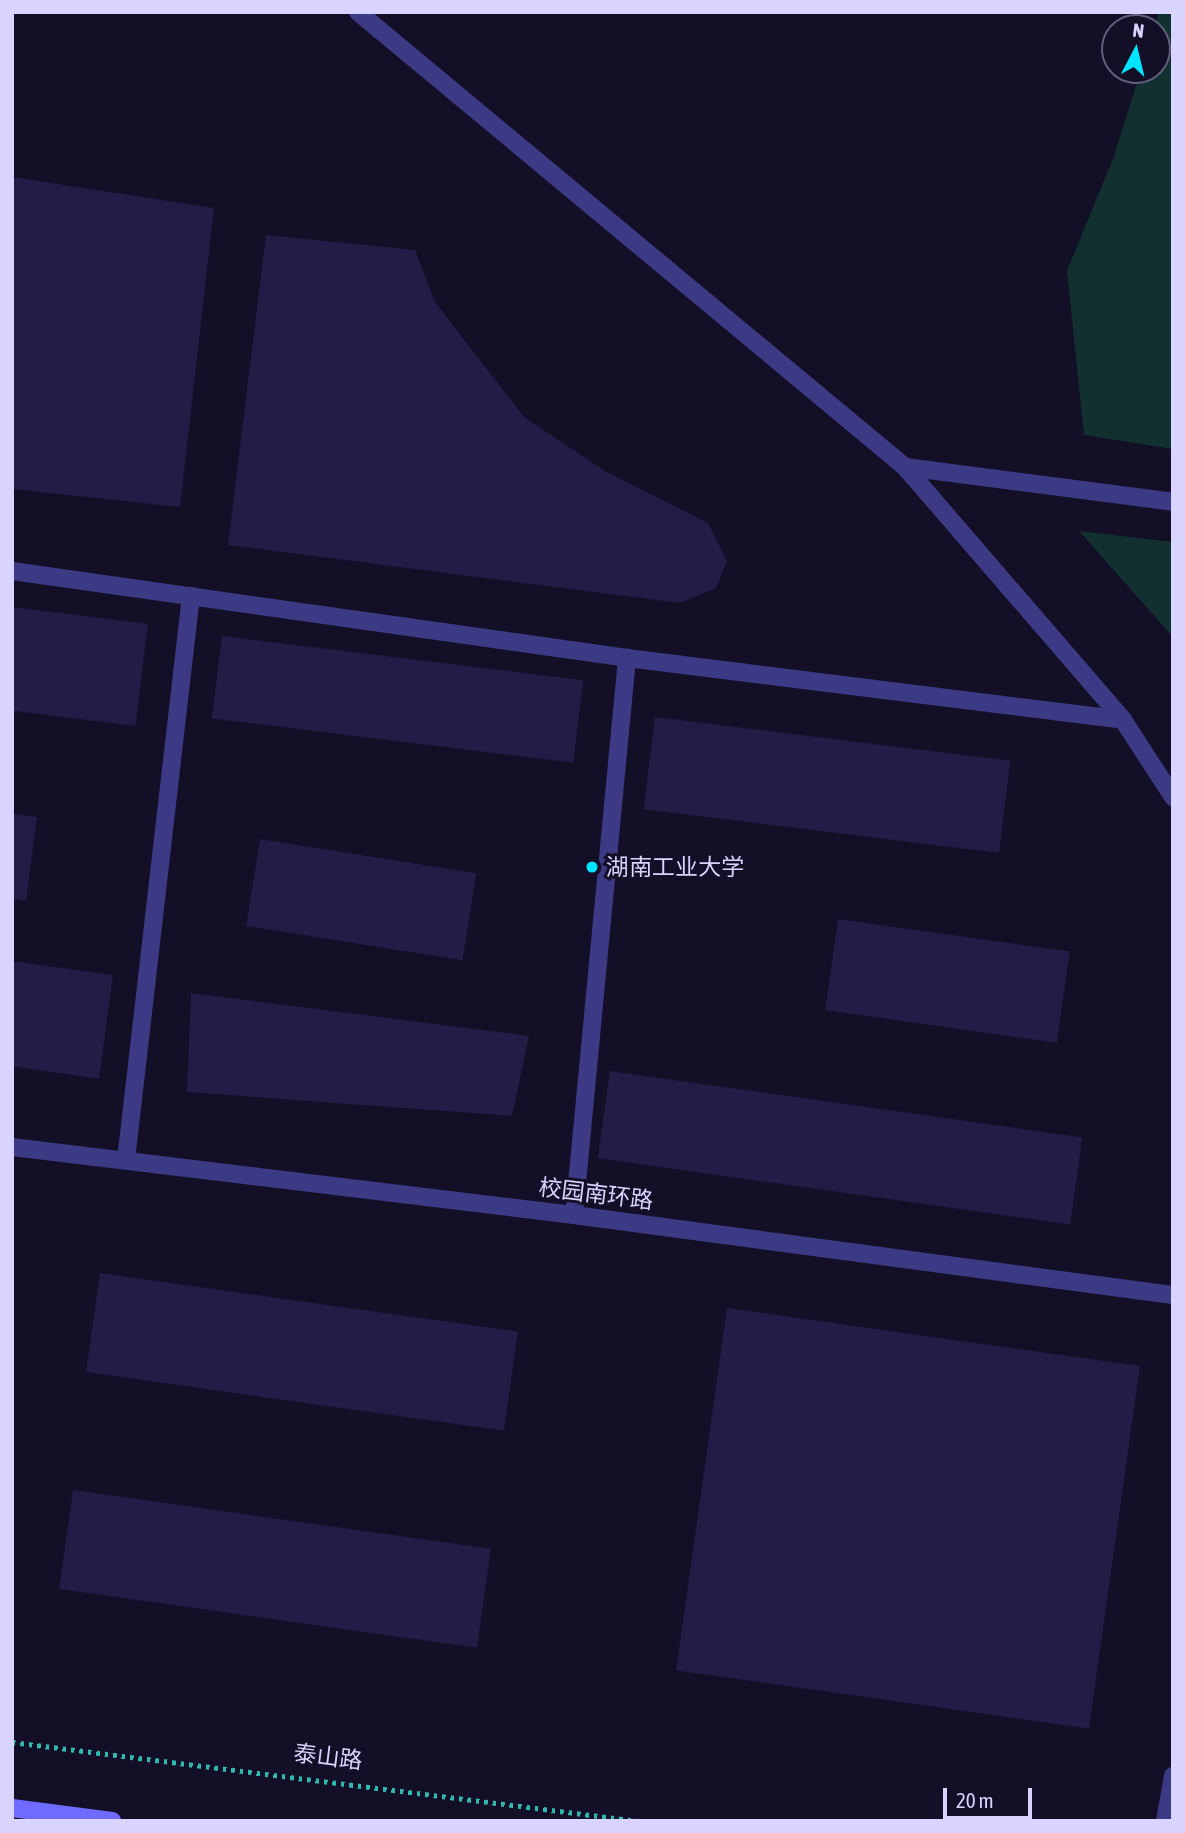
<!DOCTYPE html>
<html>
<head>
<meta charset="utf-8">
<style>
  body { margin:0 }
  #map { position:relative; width:1185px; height:1833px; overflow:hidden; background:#130f26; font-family:"Asap Condensed","Noto Sans SC",sans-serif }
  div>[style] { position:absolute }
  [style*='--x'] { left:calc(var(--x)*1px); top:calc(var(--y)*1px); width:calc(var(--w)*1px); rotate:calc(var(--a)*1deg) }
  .green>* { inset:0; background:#12302f }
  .building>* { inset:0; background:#241b47; transform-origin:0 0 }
  .path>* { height:4.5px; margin-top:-2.25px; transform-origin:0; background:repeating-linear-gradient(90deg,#2fb8b0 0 3.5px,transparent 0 8.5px) }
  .minor>* { height:18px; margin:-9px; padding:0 9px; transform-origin:9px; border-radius:9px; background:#3d3a85 }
  .secondary>* { height:18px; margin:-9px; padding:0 9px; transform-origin:9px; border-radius:9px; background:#6f6bff }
  .dots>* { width:19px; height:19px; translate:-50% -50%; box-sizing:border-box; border:4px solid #130f26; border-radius:50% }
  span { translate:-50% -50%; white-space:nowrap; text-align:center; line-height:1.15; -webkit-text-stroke:6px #130f26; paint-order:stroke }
  .poi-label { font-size:23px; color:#d9d4ff }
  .left { translate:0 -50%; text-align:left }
  .street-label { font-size:23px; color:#d9d4ff }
  .frame { position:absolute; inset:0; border:14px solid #d9d4ff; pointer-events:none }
  .north { position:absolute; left:1101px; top:14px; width:70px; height:70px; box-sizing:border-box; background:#130f26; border:2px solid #625e7d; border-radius:50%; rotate:7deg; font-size:19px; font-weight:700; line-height:28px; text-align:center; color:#d9d4ff }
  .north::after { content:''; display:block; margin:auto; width:24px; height:32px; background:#00e5ff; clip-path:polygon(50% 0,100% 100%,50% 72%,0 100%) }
  .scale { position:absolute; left:943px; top:1788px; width:89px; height:32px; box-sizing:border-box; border:4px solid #d9d4ff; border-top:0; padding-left:9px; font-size:21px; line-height:24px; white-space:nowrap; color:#d9d4ff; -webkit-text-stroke:5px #130f26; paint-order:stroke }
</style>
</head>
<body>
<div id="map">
  <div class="green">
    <i style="clip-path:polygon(1159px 12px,1173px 12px,1173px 449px,1084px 435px,1067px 271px,1114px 156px,1141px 70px,1157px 70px,1154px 28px)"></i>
    <i style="clip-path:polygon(1079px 531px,1173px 542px,1173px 637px)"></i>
  </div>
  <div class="building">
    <i style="clip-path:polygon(12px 177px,214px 208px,180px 507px,12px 489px)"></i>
    <i style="clip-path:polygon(266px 235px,415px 250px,435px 302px,524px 417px,605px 471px,708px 523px,727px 561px,716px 588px,680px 603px,228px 545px)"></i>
    <i style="left:12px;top:607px;width:137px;height:103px;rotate:7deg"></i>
    <i style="left:222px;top:636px;width:364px;height:83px;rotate:7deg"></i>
    <i style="left:655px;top:717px;width:358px;height:93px;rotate:7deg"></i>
    <i style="clip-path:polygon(12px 814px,37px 817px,26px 901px,12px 899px)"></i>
    <i style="left:260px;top:839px;width:219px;height:88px;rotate:9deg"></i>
    <i style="left:838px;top:919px;width:234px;height:92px;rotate:8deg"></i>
    <i style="clip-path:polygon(12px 961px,113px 975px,99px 1079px,12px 1066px)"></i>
    <i style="clip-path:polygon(191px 993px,529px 1036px,512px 1116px,187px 1092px)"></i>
    <i style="left:610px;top:1071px;width:477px;height:88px;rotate:8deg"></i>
    <i style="left:100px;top:1273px;width:422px;height:100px;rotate:8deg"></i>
    <i style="left:727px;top:1308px;width:417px;height:366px;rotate:8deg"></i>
    <i style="left:73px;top:1490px;width:422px;height:100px;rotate:8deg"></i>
  </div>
  <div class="path">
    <i style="--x:12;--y:1742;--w:631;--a:7.19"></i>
  </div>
  <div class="minor">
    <i style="--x:358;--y:12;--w:712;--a:39.75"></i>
    <i style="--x:905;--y:467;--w:334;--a:49.2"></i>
    <i style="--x:1123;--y:720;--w:92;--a:57"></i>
    <i style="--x:905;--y:467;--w:270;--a:7.4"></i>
    <i style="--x:12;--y:571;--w:621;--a:8.05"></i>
    <i style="--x:627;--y:658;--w:500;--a:7.1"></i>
    <i style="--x:12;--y:1147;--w:566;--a:6.9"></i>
    <i style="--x:574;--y:1215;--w:604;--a:7.61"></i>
    <i style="--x:126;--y:1160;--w:568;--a:-83.43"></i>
    <i style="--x:574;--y:1215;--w:560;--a:-84.56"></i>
    <i style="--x:1165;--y:1821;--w:46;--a:-79.9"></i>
  </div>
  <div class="secondary">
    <i style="--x:12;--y:1808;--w:101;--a:7.4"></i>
  </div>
  <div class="dots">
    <i style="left:592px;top:867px;background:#00e5ff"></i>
  </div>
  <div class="poi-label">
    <span class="left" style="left:606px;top:867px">湖南工业大学</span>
  </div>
  <div class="street-label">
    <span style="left:596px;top:1194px;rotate:7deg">校园南环路</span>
    <span style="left:328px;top:1757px;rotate:7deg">泰山路</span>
  </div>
  <div class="frame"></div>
  <div class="north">N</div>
  <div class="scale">20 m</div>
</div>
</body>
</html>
